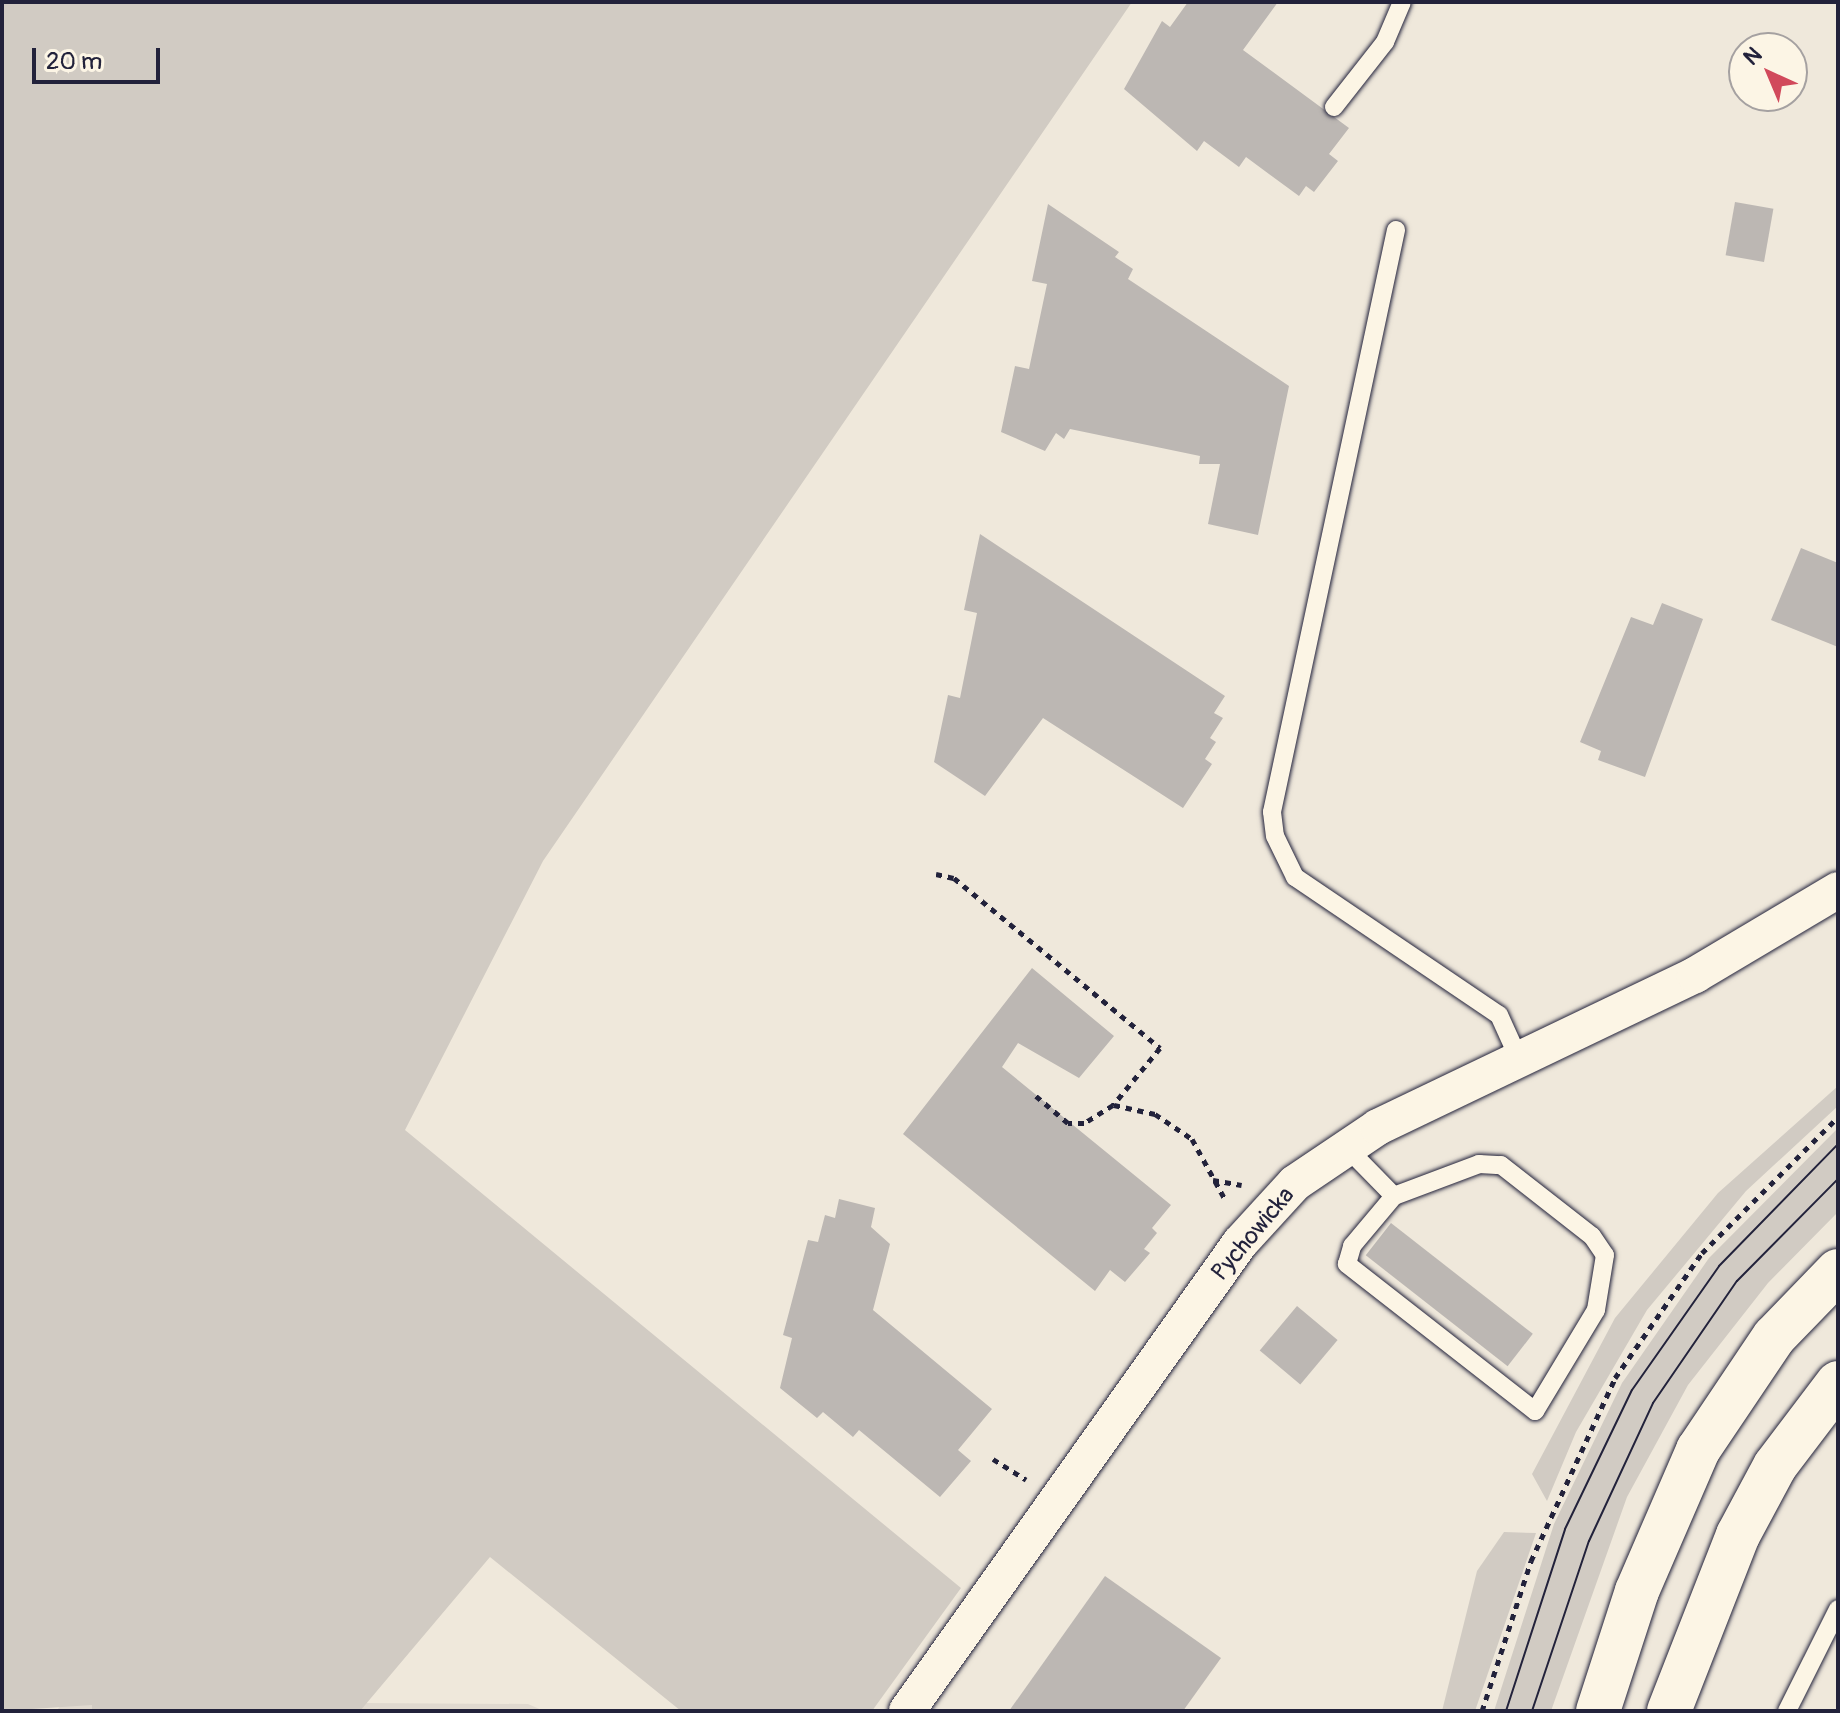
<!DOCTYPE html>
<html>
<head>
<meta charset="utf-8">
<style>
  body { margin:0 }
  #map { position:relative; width:1840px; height:1713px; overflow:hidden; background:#efe8db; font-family:Pangolin,sans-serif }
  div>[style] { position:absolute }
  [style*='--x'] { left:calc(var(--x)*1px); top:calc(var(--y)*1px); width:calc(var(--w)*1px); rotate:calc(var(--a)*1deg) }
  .built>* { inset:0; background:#e0d9cf }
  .green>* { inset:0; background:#d1cbc3 }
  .building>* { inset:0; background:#bcb7b3; transform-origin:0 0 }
  .path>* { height:5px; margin-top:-2.5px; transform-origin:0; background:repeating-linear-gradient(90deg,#22223b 0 6px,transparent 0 12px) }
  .roads { filter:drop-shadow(0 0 2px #22223b) drop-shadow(0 0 2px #22223b) }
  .service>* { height:18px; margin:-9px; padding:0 9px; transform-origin:9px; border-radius:9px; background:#fcf5e5 }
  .minor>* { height:36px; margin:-18px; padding:0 18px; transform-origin:18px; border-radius:18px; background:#fcf5e5 }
  .secondary>* { height:44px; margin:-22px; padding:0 22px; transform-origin:22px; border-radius:22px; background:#fcf5e5 }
  .tram>* { height:2px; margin:-1px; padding:0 1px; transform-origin:1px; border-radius:1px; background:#22223b }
  span { translate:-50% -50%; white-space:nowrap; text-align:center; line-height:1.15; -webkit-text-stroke:6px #fcf5e5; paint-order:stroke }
  .street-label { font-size:24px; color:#22223b }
  .frame { position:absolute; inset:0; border:4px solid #22223b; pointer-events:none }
  .north { position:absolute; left:1728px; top:32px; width:80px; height:80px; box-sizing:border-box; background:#fcf5e5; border:2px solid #a5a1a1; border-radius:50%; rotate:316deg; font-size:22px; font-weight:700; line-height:32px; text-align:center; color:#22223b }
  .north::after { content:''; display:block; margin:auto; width:28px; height:36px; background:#d1495b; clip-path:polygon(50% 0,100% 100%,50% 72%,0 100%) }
  .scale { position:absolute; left:32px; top:48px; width:128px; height:36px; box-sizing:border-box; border:4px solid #22223b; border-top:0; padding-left:10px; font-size:24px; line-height:28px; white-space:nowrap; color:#22223b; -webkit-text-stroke:6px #fcf5e5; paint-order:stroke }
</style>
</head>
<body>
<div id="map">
  <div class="built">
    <i style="clip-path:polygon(65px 1701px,528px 1704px,544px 1711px,56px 1711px)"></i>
  </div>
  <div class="green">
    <i style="clip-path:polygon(2px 2px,1132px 2px,543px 861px,405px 1130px,961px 1588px,872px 1711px,681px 1711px,490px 1557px,360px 1711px,92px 1711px,92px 1705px,2px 1711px)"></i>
    <i style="clip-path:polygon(1838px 1086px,1838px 1106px,1746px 1191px,1647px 1310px,1576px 1432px,1547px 1501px,1532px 1474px,1615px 1318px,1718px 1193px)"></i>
    <i style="clip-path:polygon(1838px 1128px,1838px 1212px,1768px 1283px,1688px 1385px,1627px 1497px,1551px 1711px,1494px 1711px,1554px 1524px,1622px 1383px,1709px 1258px)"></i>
    <i style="clip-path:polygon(1504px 1532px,1536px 1533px,1475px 1711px,1442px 1711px,1477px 1571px)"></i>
  </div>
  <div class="building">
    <i style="clip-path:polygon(1188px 2px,1278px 2px,1243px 50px,1349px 128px,1329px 154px,1338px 161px,1314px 192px,1306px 186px,1299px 196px,1246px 157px,1239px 167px,1204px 141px,1197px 151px,1124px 89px,1162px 21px,1170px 27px)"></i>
    <i style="left:1735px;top:202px;width:39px;height:54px;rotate:10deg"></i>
    <i style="clip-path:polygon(1048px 204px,1119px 252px,1115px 257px,1133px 269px,1128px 279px,1289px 386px,1258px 535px,1208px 524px,1220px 464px,1199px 464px,1200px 456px,1070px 429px,1064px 439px,1056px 433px,1045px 451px,1001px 432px,1015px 366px,1029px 369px,1047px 284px,1032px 281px)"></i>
    <i style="clip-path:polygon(980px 534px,1225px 696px,1214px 713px,1223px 718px,1210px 738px,1216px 742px,1205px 759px,1212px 764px,1183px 808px,1043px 718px,985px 796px,934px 762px,948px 695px,960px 698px,977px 613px,964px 610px)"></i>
    <i style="clip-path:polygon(1801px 548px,1838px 563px,1838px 647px,1771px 620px)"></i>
    <i style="clip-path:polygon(1662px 603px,1703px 619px,1645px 777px,1598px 760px,1601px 751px,1580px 742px,1631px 617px,1653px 625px)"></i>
    <i style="clip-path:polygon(1032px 968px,1114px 1036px,1079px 1078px,1018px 1043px,1002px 1067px,1171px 1205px,1152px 1228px,1157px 1233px,1144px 1249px,1150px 1253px,1125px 1282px,1110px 1270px,1095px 1291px,903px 1134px)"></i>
    <i style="clip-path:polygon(839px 1199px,875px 1208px,871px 1227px,890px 1244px,873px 1310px,992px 1409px,958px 1450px,971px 1461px,940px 1497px,859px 1430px,853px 1437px,823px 1412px,817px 1418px,780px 1388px,792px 1338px,783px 1335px,808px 1240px,818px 1242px,825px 1215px,835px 1218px)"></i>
    <i style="left:1391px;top:1223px;width:180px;height:41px;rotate:38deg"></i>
    <i style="left:1297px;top:1306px;width:53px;height:58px;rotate:40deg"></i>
    <i style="clip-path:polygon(1105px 1576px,1221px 1658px,1183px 1711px,1009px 1711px)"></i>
  </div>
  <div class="path">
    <i style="--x:936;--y:874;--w:18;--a:13"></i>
    <i style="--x:954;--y:878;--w:267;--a:39.5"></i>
    <i style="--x:1160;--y:1048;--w:74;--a:129.5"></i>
    <i style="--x:1113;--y:1105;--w:34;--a:148"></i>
    <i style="--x:1084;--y:1123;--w:16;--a:180"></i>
    <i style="--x:1068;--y:1123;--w:42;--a:-139.8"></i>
    <i style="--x:1114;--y:1105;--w:42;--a:12.4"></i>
    <i style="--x:1155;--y:1114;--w:45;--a:34"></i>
    <i style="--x:1192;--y:1139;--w:71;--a:61.3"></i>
    <i style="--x:1213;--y:1180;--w:29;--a:10"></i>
    <i style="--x:993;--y:1459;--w:39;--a:32"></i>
    <i style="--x:1482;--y:1711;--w:158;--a:-71.9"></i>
    <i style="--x:1531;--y:1561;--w:201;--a:-65.3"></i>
    <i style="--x:1615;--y:1378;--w:152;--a:-55.2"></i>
    <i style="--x:1702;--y:1253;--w:192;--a:-45"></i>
  </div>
  <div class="roads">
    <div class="service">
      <i style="--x:1334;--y:107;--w:83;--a:-51.9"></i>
      <i style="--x:1385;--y:42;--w:43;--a:-67"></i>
      <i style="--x:1396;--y:230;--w:595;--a:102.03"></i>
      <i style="--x:1272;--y:812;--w:24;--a:83"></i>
      <i style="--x:1275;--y:836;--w:46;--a:64"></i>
      <i style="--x:1295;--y:877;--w:246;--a:34.1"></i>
      <i style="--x:1499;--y:1015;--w:48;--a:65.6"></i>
      <i style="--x:1345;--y:1146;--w:70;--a:45.6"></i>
      <i style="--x:1479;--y:1164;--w:22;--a:3"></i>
      <i style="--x:1501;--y:1165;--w:115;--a:38"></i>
      <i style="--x:1592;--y:1236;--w:23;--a:56"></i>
      <i style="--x:1605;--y:1255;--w:56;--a:99.3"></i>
      <i style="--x:1596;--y:1310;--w:118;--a:121.1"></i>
      <i style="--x:1535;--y:1411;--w:239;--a:-142"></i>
      <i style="--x:1347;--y:1264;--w:19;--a:-74"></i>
      <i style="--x:1352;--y:1246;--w:65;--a:-50"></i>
      <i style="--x:1394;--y:1196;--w:91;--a:-20.6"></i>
      <i style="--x:1787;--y:1711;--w:114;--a:-63.4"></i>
    </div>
    <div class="minor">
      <i style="--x:907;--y:1711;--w:574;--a:-54.57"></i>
      <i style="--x:1240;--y:1243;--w:81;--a:-47.5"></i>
      <i style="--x:1295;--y:1183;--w:100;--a:-34"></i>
      <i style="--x:1378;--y:1127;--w:352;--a:-25.6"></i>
      <i style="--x:1695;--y:975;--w:166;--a:-30.7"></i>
    </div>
    <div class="secondary">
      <i style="--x:1598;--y:1711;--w:126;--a:-72"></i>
      <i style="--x:1637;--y:1591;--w:154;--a:-66.6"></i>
      <i style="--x:1698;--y:1450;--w:136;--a:-56.1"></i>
      <i style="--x:1774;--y:1337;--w:92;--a:-45.9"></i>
      <i style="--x:1669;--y:1711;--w:189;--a:-68.6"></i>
      <i style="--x:1738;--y:1535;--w:78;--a:-61.8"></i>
      <i style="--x:1775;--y:1466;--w:104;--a:-52.8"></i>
    </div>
  </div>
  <div class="tram">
    <i style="--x:1506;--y:1711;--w:191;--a:-72"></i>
    <i style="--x:1565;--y:1529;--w:154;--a:-64.3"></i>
    <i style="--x:1632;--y:1390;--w:151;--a:-54.9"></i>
    <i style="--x:1719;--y:1266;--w:170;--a:-45.7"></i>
    <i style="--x:1532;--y:1711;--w:179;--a:-71.5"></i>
    <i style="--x:1589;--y:1541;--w:152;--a:-65.1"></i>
    <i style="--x:1653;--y:1403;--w:148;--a:-55.5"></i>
    <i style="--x:1737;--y:1281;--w:144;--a:-45.3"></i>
  </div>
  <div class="street-label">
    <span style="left:1253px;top:1234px;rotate:-50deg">Pychowicka</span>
  </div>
  <div class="frame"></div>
  <div class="north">N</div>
  <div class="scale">20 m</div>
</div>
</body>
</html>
